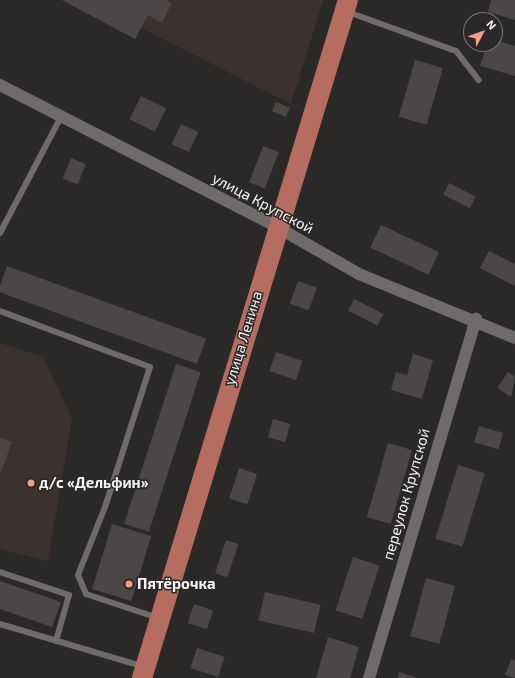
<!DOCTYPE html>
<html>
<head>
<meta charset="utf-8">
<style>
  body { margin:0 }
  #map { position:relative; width:515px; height:678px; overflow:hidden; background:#2b2928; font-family:"Exo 2",sans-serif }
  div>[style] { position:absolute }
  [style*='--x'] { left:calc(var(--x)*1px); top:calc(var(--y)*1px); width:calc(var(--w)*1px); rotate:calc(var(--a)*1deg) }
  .built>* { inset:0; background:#3b312f }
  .building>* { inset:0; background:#4b4747; transform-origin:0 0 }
  .service>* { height:6px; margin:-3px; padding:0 3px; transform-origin:3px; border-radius:3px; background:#6e6b6a }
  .minor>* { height:12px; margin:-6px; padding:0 6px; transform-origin:6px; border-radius:6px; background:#6e6b6a }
  .primary>* { height:20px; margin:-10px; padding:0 10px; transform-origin:10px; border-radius:10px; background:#b46d5f }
  .dots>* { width:11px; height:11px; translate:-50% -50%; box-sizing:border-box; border:2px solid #2b2928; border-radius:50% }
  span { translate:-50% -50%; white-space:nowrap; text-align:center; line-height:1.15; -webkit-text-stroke:3px #2b2928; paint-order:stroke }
  .street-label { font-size:15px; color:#f6f4f3 }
  .poi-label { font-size:15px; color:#f6f4f3; font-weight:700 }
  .left { translate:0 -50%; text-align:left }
  .north { position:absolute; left:463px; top:12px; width:40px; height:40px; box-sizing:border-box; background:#2b2928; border:1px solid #7c7a79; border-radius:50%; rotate:49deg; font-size:11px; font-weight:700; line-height:16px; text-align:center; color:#f6f4f3 }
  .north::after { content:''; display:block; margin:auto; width:14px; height:18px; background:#f49d8b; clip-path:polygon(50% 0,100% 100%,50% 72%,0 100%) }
</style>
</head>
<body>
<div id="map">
  <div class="built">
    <i style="clip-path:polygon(62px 0,323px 0,291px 104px,141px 28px,135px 39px)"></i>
    <i style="clip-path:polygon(0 343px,43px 357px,72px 418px,48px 561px,0 549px)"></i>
  </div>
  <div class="building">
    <i style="clip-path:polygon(62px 0,166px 0,172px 3px,162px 23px,148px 15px,135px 39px)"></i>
    <i style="clip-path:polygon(491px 0,515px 0,515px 20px,488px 12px)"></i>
    <i style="clip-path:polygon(495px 40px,515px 46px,515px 76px,480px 66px,487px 44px,495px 44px)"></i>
    <i style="left:415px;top:60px;width:29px;height:59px;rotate:16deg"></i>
    <i style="left:141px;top:96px;width:28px;height:26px;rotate:26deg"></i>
    <i style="left:276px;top:102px;width:15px;height:10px;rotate:23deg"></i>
    <i style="left:181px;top:124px;width:19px;height:22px;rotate:25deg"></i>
    <i style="left:263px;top:146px;width:17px;height:39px;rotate:21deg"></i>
    <i style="left:71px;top:158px;width:16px;height:22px;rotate:22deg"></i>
    <i style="left:449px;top:183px;width:30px;height:13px;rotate:27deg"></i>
    <i style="left:381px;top:225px;width:64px;height:25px;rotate:25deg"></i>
    <i style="clip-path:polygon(489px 251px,515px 264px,515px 286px,480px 268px)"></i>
    <i style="left:7px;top:266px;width:212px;height:27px;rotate:20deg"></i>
    <i style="left:298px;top:281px;width:20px;height:24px;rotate:20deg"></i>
    <i style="left:354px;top:299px;width:33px;height:13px;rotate:27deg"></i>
    <i style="left:276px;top:352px;width:28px;height:20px;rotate:19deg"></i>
    <i style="clip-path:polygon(413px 354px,433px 360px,422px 399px,391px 390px,396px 372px,407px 375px)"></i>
    <i style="left:176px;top:364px;width:26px;height:168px;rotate:18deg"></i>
    <i style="clip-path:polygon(508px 372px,515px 377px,511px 397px,497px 388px)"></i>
    <i style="left:273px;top:419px;width:18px;height:19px;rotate:16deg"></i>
    <i style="left:479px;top:426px;width:25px;height:17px;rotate:16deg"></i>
    <i style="clip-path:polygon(0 438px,12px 442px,0 475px)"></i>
    <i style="left:388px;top:443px;width:25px;height:77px;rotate:16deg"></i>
    <i style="left:458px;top:465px;width:28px;height:77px;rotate:17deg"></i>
    <i style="left:239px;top:468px;width:19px;height:32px;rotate:18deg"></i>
    <i style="left:112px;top:524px;width:41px;height:68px;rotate:17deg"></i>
    <i style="left:226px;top:540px;width:13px;height:35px;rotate:18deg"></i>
    <i style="left:353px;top:557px;width:28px;height:56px;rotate:18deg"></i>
    <i style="left:426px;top:578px;width:30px;height:60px;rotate:15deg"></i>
    <i style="clip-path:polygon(0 581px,61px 602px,52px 627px,0 609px)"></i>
    <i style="left:265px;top:592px;width:57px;height:29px;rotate:13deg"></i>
    <i style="left:194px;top:604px;width:20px;height:20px;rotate:18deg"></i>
    <i style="clip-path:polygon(328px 637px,359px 647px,350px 678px,316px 678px)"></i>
    <i style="left:197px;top:648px;width:29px;height:21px;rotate:18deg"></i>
    <i style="clip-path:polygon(511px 659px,515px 661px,515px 678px,505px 675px)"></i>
    <i style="clip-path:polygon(399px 672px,417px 678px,398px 678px)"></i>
  </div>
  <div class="service">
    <i style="--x:348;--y:12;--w:115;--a:19.9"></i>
    <i style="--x:456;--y:51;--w:37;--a:52"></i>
    <i style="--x:0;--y:233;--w:131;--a:-62.3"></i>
    <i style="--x:0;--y:311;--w:160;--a:20.5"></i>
    <i style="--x:150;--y:367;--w:147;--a:107.8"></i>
    <i style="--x:105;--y:507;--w:73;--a:111.7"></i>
    <i style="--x:78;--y:575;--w:21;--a:67"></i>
    <i style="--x:86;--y:594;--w:76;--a:18.4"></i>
    <i style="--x:0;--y:572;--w:73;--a:18.4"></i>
    <i style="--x:69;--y:595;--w:48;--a:105.8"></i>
    <i style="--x:0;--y:624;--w:148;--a:16.5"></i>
  </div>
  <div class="minor">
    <i style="--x:0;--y:85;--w:311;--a:27.1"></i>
    <i style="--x:277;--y:227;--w:95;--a:29.8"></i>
    <i style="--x:359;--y:274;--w:169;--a:22.3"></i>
    <i style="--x:369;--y:678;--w:375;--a:-73.4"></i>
  </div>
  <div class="primary">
    <i style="--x:142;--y:678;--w:709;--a:-73.1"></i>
  </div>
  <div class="dots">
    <i style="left:31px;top:483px;background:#f49d8b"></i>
    <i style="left:129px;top:584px;background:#f49d8b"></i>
  </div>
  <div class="street-label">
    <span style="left:263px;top:203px;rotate:28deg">улица Крупской</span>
    <span style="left:243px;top:338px;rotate:-73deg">улица Ленина</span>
    <span style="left:406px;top:494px;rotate:-74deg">переулок Крупской</span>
  </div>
  <div class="poi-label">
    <span class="left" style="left:39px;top:483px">д/с «Дельфин»</span>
    <span class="left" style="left:137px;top:584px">Пятёрочка</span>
  </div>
  <div class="north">N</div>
</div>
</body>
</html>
